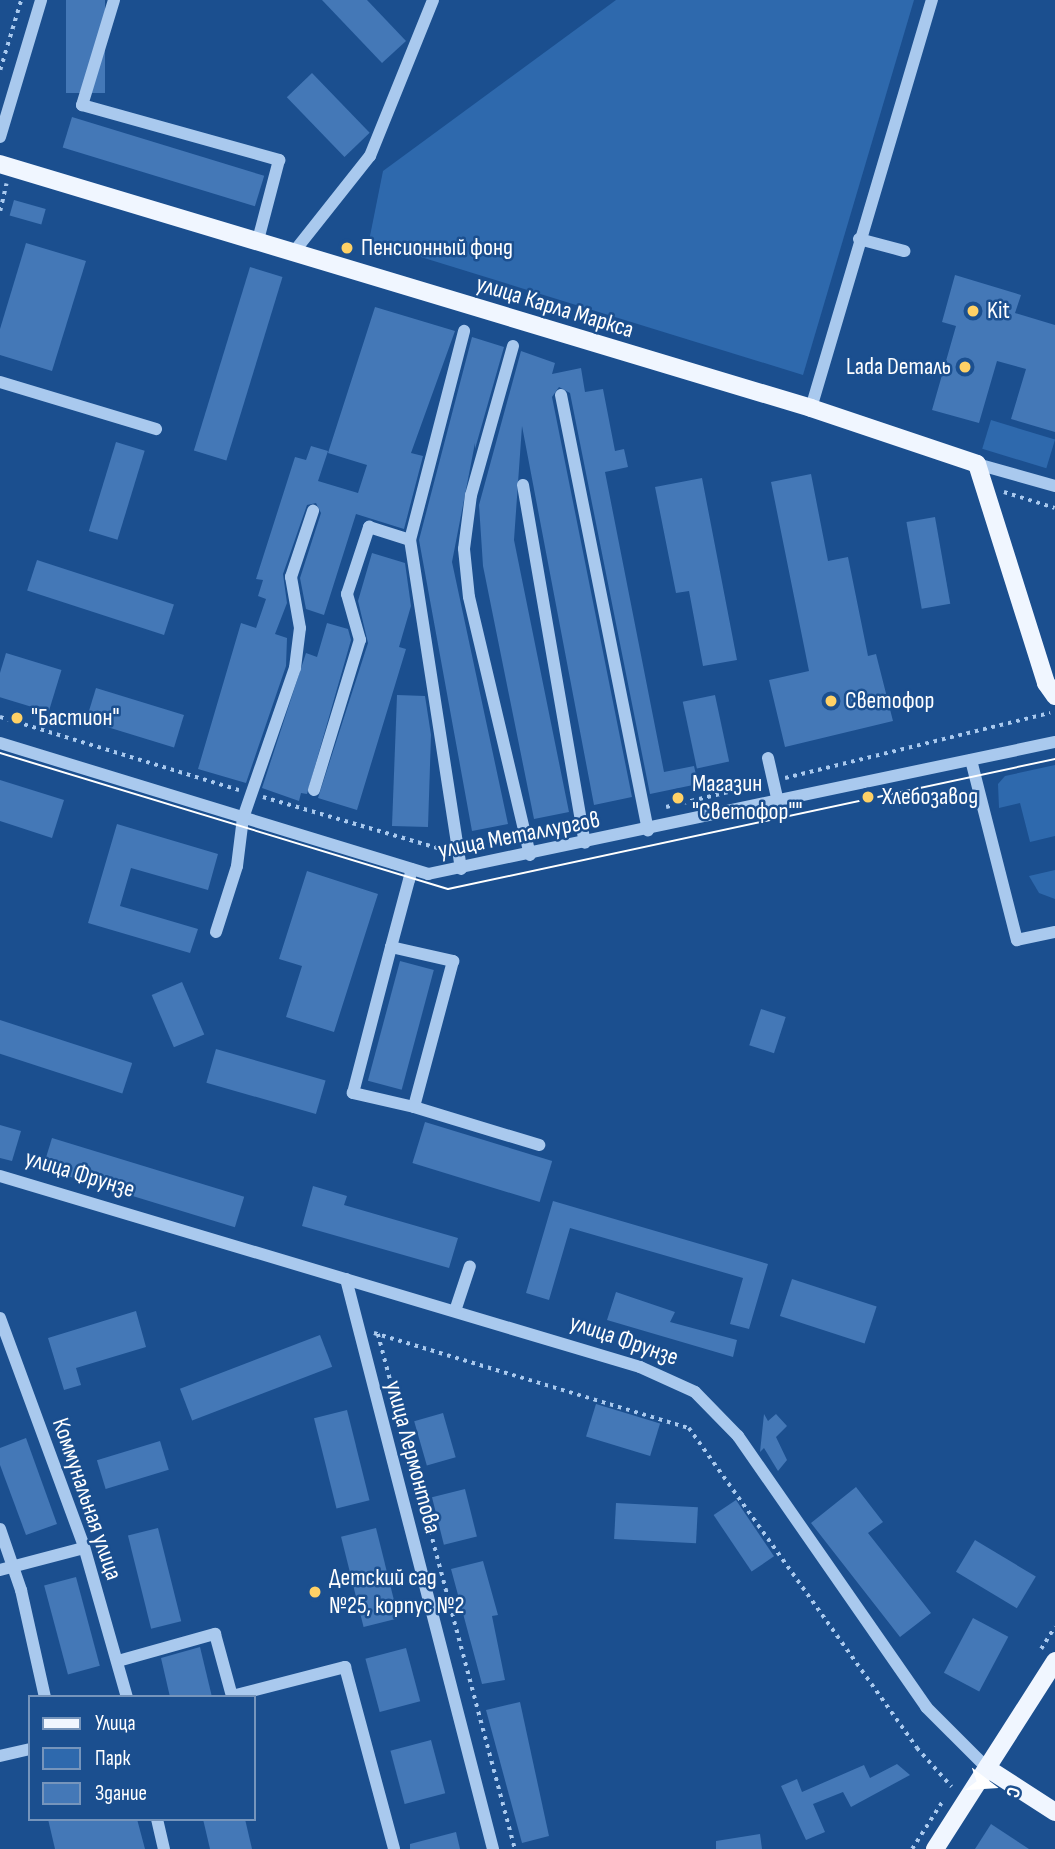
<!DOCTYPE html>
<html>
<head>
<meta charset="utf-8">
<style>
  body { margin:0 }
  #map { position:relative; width:1055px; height:1849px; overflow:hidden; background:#1b4f8f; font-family:"Sofia Sans Condensed",sans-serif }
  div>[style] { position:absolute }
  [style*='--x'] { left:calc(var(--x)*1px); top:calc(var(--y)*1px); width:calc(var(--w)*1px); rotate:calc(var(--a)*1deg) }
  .green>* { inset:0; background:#2e69ad; transform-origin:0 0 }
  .building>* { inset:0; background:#4478b7; transform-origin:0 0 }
  .path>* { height:3.5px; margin-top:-1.75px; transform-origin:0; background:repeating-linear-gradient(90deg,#a9c9ee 0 3.5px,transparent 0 8.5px) }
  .minor>* { height:12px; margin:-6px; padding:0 6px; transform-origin:6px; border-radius:6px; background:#a9c9ee }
  .major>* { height:18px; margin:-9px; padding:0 9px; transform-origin:9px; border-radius:9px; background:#f0f6ff }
  .tram>* { height:2px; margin:-1px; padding:0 1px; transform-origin:1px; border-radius:1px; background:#fff }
  .dots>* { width:19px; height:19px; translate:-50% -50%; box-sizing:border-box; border:4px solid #1b4f8f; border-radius:50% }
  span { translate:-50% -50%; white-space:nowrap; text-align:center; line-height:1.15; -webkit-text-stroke:5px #1b4f8f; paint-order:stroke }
  .poi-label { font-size:24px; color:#fff }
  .left { translate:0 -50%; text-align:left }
  .right { translate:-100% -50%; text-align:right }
  .street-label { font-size:24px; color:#fff }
  .legend { position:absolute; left:28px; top:1695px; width:228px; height:126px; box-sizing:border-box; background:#1b4f8f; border:2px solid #7695bc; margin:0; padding:9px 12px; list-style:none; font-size:21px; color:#fff }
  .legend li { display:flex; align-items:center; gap:14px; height:35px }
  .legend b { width:35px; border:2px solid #7695bc }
  .north { position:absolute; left:957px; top:1751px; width:70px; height:70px; -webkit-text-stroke:5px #1b4f8f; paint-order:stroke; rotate:107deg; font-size:19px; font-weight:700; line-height:28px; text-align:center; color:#fff }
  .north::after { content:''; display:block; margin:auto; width:24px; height:32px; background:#fff; clip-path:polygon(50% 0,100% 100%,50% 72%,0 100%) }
</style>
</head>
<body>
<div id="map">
  <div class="green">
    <i style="clip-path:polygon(616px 0,914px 0,803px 375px,369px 241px,383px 171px)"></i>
    <i style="left:991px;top:420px;width:67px;height:30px;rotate:17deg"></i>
    <i style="clip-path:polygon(1055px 765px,1055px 836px,1030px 842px,1020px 803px,999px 808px,998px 784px,1005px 776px)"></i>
    <i style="clip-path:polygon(1055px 870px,1055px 899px,1039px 893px,1029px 876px)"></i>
  </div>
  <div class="building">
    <i style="left:66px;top:0;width:39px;height:93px"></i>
    <i style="clip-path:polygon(322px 0,367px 0,406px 41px,382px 63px)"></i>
    <i style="left:312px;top:73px;width:83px;height:35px;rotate:46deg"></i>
    <i style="left:72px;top:117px;width:201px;height:32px;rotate:17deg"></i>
    <i style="left:14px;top:200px;width:33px;height:16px;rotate:16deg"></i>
    <i style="clip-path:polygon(26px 243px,86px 261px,52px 371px,0 355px,0 329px)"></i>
    <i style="left:250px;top:267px;width:34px;height:192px;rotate:17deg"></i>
    <i style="clip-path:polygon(955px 275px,1021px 295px,1015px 313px,1055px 325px,1055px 432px,1011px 419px,1026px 369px,997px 361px,979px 423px,932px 410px,956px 326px,942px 322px)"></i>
    <i style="clip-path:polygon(375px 307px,455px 331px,411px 453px,423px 456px,404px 529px,356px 514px,324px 615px,306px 609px,300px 578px,321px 513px,316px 503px,307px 505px,283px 574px,287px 603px,275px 634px,287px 638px,286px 666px,246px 783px,198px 769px,241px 623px,256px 628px,266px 599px,258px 596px,263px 580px,256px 579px,295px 457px,306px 460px,311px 446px,328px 451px,318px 481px,358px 493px,367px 465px,328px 453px)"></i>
    <i style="clip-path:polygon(472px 337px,504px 347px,475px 449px,475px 443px,452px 562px,508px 824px,472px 831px,419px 540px)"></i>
    <i style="clip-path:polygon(521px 351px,555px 363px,552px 374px,581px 368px,585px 392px,603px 389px,615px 451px,624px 449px,628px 467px,605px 472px,664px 772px,694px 766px,698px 784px,650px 794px,570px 393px,559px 387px,552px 397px,632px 797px,594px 805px,522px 426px,514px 540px,569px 812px,534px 819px,483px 566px,479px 505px)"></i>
    <i style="left:116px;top:442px;width:30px;height:93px;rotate:17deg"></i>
    <i style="clip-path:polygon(811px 474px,828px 561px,848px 557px,868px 656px,876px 654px,893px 721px,785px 747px,769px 680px,809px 671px,771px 482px)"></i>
    <i style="clip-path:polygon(702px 478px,737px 660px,703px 666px,689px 591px,676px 593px,655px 487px)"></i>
    <i style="left:935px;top:517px;width:88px;height:29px;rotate:80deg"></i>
    <i style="clip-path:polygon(372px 553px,405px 563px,411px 606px,399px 647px,406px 649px,357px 810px,318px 798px,368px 643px,358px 601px)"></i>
    <i style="left:37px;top:560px;width:144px;height:32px;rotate:18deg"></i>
    <i style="clip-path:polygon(327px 623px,348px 629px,351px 640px,307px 794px,301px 793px,299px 801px,262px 788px,306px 653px,317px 657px)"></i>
    <i style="left:6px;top:653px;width:58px;height:44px;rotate:17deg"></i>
    <i style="left:96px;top:688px;width:92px;height:34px;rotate:17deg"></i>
    <i style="clip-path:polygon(397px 695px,425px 696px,431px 735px,428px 827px,392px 826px)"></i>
    <i style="left:715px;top:695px;width:68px;height:33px;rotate:78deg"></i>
    <i style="clip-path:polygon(0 780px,64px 800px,52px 838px,0 821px)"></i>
    <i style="clip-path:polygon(117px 824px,218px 854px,208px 890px,131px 868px,120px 906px,198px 929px,190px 953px,88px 923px)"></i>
    <i style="clip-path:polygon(307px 871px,378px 894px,334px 1032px,286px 1017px,302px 966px,279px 959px)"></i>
    <i style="left:400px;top:961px;width:35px;height:124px;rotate:15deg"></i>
    <i style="left:182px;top:982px;width:57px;height:33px;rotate:67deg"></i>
    <i style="left:761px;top:1009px;width:26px;height:38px;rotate:18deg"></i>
    <i style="left:0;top:1020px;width:139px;height:32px;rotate:18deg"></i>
    <i style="left:216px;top:1049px;width:114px;height:35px;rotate:16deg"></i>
    <i style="left:425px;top:1122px;width:133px;height:43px;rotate:17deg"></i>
    <i style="clip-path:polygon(0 1125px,21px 1131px,12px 1161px,0 1158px)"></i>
    <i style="left:52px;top:1138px;width:201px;height:32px;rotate:17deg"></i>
    <i style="clip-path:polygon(313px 1186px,347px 1196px,344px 1205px,458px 1238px,449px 1268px,302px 1226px)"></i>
    <i style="clip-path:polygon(553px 1201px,768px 1264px,749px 1329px,730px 1324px,743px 1278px,570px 1228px,549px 1300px,526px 1293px)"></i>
    <i style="left:792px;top:1279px;width:89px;height:39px;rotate:18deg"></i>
    <i style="clip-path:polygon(616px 1292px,675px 1312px,670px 1322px,737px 1340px,733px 1357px,607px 1320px)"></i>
    <i style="clip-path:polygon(136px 1311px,146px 1347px,76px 1368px,81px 1385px,64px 1390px,48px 1338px)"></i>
    <i style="left:320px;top:1335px;width:34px;height:150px;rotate:69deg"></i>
    <i style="left:596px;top:1404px;width:67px;height:34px;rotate:17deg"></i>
    <i style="left:347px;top:1410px;width:93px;height:34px;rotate:76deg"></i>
    <i style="left:443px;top:1413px;width:46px;height:30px;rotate:74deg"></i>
    <i style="clip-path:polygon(764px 1414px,768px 1421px,776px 1414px,787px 1426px,776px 1437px,787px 1460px,778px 1471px,764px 1448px,760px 1452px)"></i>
    <i style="clip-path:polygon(26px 1438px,57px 1524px,26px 1535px,0 1465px,0 1448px)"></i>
    <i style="left:160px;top:1441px;width:30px;height:66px;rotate:73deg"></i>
    <i style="clip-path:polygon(856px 1487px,883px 1522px,868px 1533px,931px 1613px,900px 1637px,811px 1523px)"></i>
    <i style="left:465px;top:1489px;width:49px;height:34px;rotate:76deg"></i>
    <i style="left:736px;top:1500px;width:68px;height:27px;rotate:56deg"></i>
    <i style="left:616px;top:1503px;width:82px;height:36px;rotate:3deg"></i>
    <i style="left:158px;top:1528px;width:96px;height:31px;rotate:76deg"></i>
    <i style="left:376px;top:1528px;width:93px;height:36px;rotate:76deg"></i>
    <i style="left:975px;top:1540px;width:71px;height:37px;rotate:31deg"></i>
    <i style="clip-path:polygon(483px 1561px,498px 1615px,492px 1616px,505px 1680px,482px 1684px,451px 1569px)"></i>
    <i style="left:76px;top:1577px;width:92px;height:33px;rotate:75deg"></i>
    <i style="left:973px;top:1618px;width:40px;height:62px;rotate:28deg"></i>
    <i style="clip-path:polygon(200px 1647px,212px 1697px,170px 1697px,161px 1658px)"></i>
    <i style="left:406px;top:1648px;width:55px;height:42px;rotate:75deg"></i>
    <i style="clip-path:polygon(520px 1702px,549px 1836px,522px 1843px,486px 1710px)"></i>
    <i style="left:431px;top:1740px;width:55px;height:42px;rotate:75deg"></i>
    <i style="clip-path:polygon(897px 1764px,910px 1775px,851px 1807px,843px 1792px,813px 1804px,825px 1832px,806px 1840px,781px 1786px,797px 1779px,802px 1792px,864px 1765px,870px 1778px)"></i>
    <i style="clip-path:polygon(48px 1819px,137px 1819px,145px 1849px,55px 1849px)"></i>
    <i style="clip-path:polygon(203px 1819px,245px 1819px,252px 1849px,210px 1849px)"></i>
    <i style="clip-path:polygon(991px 1824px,1029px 1849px,975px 1849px)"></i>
    <i style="clip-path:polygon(456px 1832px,460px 1849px,410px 1849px,410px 1844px)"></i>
    <i style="clip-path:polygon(760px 1834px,762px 1849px,716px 1849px,716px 1841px)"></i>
  </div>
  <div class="path">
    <i style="--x:0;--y:70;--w:73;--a:-73.3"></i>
    <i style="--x:0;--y:211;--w:28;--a:-77"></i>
    <i style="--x:1004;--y:492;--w:53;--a:17.4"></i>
    <i style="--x:0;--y:717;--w:250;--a:17"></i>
    <i style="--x:785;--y:778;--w:273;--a:-13.8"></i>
    <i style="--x:263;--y:797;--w:189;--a:16.3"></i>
    <i style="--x:666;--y:807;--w:98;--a:-13.6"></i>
    <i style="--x:374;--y:1333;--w:329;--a:16.8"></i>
    <i style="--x:689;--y:1428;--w:393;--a:54.5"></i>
    <i style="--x:917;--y:1748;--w:52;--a:48.1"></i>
    <i style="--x:378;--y:1334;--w:533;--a:75.1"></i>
    <i style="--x:1041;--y:1649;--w:26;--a:-58"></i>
    <i style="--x:912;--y:1849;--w:56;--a:-57.4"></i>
  </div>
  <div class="minor">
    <i style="--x:114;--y:0;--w:110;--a:106.9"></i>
    <i style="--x:82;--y:105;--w:205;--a:15.6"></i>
    <i style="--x:279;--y:160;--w:83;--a:104.7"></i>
    <i style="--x:0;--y:137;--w:143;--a:-73.3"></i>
    <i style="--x:859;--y:239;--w:47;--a:14.9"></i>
    <i style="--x:293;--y:253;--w:124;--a:-51.6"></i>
    <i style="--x:370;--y:156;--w:168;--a:-68"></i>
    <i style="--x:513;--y:346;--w:155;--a:105.7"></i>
    <i style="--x:471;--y:495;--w:54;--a:97.4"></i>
    <i style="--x:464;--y:549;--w:48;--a:84.1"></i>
    <i style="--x:469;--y:597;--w:265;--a:76.7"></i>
    <i style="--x:0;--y:382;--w:163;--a:16.8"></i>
    <i style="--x:561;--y:395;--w:444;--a:78.7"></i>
    <i style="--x:811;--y:408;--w:426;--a:-73.5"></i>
    <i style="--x:977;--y:464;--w:81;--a:15.8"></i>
    <i style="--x:523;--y:485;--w:363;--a:80.2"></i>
    <i style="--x:0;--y:743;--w:448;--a:17"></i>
    <i style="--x:428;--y:874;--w:641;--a:-11.89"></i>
    <i style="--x:768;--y:758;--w:45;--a:77.2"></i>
    <i style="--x:971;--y:760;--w:186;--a:75.7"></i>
    <i style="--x:1017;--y:940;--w:39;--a:-12"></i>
    <i style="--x:314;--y:790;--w:157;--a:-73"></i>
    <i style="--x:360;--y:640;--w:48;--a:-105.8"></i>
    <i style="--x:347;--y:594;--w:71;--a:-71.8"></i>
    <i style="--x:369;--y:527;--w:43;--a:17.6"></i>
    <i style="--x:461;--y:869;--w:333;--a:-98.8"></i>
    <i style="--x:410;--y:540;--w:216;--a:-75.5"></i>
    <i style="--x:216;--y:932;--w:69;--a:-72.3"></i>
    <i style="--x:237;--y:866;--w:48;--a:-82.9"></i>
    <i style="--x:243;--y:818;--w:159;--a:-70.9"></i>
    <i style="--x:295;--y:668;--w:40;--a:-82.9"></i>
    <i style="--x:300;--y:628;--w:52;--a:-100"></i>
    <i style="--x:291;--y:577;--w:70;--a:-71.6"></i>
    <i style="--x:391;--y:947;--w:64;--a:12.7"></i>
    <i style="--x:453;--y:961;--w:151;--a:105"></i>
    <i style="--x:414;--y:1107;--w:63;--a:-167.1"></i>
    <i style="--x:353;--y:1093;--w:151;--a:-75.4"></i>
    <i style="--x:391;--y:947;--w:69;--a:-75"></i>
    <i style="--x:409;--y:880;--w:11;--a:-75"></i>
    <i style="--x:414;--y:1107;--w:131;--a:16.9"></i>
    <i style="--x:0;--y:1176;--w:668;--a:16.62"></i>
    <i style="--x:640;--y:1367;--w:60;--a:24.4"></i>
    <i style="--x:695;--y:1392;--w:62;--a:45.7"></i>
    <i style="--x:738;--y:1436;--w:330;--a:55.2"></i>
    <i style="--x:926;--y:1707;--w:86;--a:45"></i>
    <i style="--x:346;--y:1279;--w:589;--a:75.54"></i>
    <i style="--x:455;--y:1311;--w:47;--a:-71.6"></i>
    <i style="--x:0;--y:1318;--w:240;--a:69.8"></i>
    <i style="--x:83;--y:1543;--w:160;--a:74.1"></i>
    <i style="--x:0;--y:1529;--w:65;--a:71"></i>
    <i style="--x:21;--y:1590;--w:110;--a:77.4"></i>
    <i style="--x:0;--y:1570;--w:87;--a:-14.7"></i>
    <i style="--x:118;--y:1661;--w:101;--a:-15.6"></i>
    <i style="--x:215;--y:1634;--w:64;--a:74.7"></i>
    <i style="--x:232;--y:1696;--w:117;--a:-14.4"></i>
    <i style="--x:345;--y:1667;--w:188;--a:74.9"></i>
    <i style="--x:0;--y:1756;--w:31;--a:-13"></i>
    <i style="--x:157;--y:1819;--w:31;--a:77"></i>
  </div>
  <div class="major">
    <i style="--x:0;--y:164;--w:847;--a:16.74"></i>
    <i style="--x:811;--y:408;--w:175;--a:18.6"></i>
    <i style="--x:977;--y:464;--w:230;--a:72.5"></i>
    <i style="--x:1046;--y:683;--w:16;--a:55"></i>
    <i style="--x:987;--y:1768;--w:81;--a:32.9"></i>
    <i style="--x:935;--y:1849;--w:223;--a:-57.4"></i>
  </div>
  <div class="tram">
    <i style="--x:0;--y:753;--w:468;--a:16.9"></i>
    <i style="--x:448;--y:889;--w:621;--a:-12.09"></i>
  </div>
  <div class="dots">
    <i style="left:347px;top:248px;background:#ffd166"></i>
    <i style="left:973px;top:311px;background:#ffd166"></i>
    <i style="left:965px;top:367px;background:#ffd166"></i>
    <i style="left:831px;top:701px;background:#ffd166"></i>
    <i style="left:17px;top:718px;background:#ffd166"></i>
    <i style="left:868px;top:797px;background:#ffd166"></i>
    <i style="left:678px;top:798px;background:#ffd166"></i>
    <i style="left:315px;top:1592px;background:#ffd166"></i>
  </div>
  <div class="poi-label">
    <span class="left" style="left:361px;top:248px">Пенсионный фонд</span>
    <span class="left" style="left:987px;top:311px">Kit</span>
    <span class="right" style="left:951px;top:367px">Lada Dеталь</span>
    <span class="left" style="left:845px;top:701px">Светофор</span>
    <span class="left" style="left:31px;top:718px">"Бастион"</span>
    <span class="left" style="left:692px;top:798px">Магазин<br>"Светофор""</span>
    <span class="left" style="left:882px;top:797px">Хлебозавод</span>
    <span class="left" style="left:329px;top:1592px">Детский сад<br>№25, корпус №2</span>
  </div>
  <div class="street-label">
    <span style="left:555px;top:307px;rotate:17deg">улица Карла Маркса</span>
    <span style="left:519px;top:835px;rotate:-11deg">улица Металлургов</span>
    <span style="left:80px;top:1174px;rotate:17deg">улица Фрунзе</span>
    <span style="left:624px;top:1340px;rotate:19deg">улица Фрунзе</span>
    <span style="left:413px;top:1457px;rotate:75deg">улица Лермонтова</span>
    <span style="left:87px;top:1499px;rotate:71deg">Коммунальная улица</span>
  </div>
  <ul class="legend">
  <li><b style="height:9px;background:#f0f6ff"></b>Улица</li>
  <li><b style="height:19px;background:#2e69ad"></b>Парк</li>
  <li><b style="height:19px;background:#4478b7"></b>Здание</li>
  </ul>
  <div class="north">С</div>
</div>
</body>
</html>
